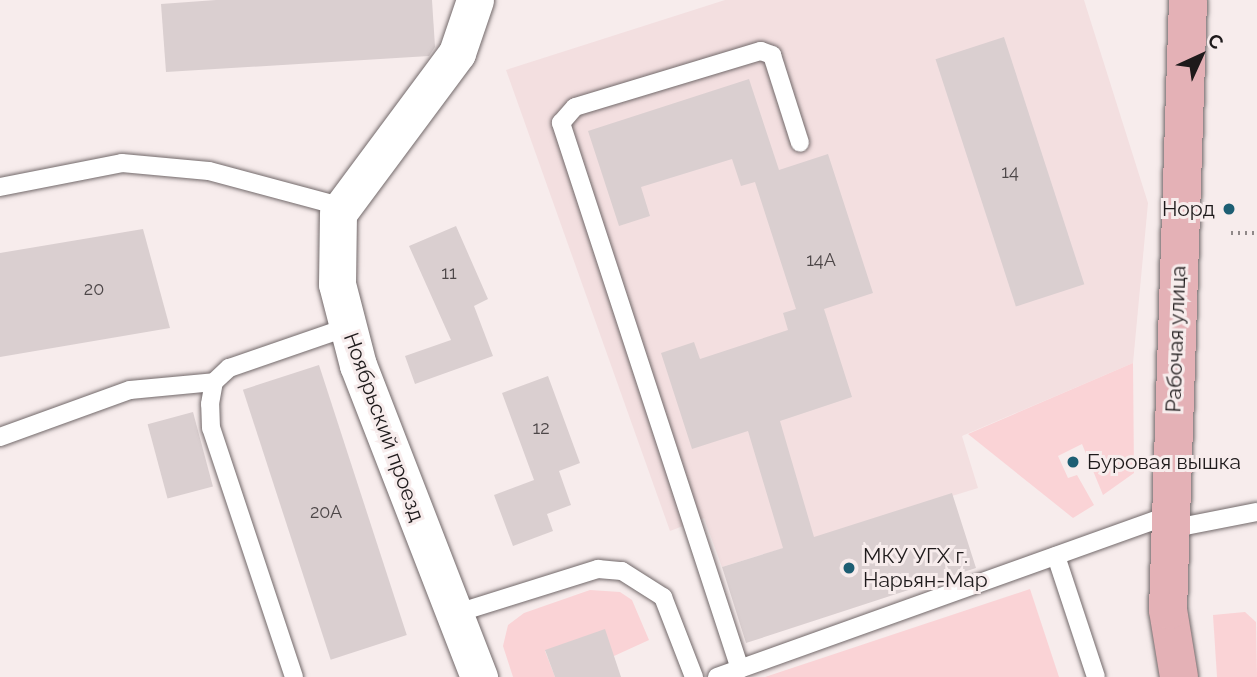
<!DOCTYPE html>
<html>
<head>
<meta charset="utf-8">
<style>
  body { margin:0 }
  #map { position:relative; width:1257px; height:677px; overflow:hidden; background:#f7ecec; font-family:Raleway,sans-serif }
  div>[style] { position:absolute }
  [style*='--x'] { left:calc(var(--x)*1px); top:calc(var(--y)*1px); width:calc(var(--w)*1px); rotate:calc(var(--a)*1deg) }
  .built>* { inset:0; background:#f3dfe0 }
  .green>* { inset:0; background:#fad3d6 }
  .building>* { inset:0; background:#dacfd0; transform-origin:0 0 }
  .path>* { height:4.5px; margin-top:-2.25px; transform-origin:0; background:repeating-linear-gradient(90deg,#908888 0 2px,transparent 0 7px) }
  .roads { filter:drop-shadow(0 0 2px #72696a) drop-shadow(0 0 2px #72696a) }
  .lane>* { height:18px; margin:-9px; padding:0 9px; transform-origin:9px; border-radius:9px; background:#fff }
  .street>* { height:37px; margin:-18.5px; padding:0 18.5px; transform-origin:18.5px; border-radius:18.5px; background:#fff }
  .primary>* { height:38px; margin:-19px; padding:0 19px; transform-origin:19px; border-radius:19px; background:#e4b1b6 }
  .dots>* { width:19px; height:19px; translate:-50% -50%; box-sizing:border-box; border:4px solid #f7ecec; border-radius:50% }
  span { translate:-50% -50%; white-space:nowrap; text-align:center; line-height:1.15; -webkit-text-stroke:6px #f7ecec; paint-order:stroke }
  .number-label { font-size:18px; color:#4d4748 }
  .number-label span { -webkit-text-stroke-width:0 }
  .poi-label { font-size:21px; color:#1e1a1b }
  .right { translate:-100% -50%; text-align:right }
  .left { translate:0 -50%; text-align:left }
  .street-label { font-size:21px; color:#1e1a1b }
  .north { position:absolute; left:1166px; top:21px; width:70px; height:70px; -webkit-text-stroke:5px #f7ecec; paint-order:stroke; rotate:45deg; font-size:19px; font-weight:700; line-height:28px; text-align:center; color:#1e1a1b }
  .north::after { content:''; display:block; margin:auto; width:24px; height:32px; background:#1e1a1b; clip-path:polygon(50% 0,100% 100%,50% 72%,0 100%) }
</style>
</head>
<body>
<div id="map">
  <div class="built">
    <i style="clip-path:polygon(725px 0,1084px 0,1148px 203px,1133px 363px,962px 436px,978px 488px,722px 567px,704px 518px,670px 531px,506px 70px)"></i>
  </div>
  <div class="green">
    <i style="clip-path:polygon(1133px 363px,1134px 473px,1103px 495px,1082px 444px,1058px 456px,1068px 478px,1077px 475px,1094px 505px,1073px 518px,968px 434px)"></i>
    <i style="clip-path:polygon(1030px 589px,1059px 677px,765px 677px)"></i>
    <i style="clip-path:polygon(590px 590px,620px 592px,632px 600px,649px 640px,614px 656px,545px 651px,555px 677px,513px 677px,503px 646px,508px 625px,524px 613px)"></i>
    <i style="clip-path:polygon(1245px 612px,1256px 622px,1257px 677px,1217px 677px,1213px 615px)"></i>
  </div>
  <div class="building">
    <i style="clip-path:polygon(216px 0,432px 0,435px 47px,429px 56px,166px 72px,161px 4px)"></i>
    <i style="left:1004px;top:37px;width:260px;height:72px;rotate:72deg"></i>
    <i style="clip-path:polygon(749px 79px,779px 170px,828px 154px,873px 293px,824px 309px,852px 397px,780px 421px,814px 537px,952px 493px,976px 568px,746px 643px,722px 567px,783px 548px,748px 431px,692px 449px,661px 353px,694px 342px,700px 359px,788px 330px,783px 313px,796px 309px,755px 182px,741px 186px,732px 159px,641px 187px,650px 216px,619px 226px,588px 131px)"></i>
    <i style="clip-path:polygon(456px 226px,488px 299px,474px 306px,493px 356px,415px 384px,405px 356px,451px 340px,409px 246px)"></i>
    <i style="clip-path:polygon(143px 229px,170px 328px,0 357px,0 253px)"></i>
    <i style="left:319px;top:365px;width:284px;height:80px;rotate:72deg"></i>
    <i style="clip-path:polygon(548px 376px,580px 463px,559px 471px,571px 505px,547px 514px,553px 531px,513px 546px,494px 495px,534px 480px,502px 393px)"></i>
    <i style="left:193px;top:412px;width:77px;height:47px;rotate:75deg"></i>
    <i style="clip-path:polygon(605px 629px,621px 677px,555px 677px,545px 650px)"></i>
  </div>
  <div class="path">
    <i style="--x:1231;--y:233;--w:26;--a:0"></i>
  </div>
  <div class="roads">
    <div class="lane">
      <i style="--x:0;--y:187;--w:124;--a:-11.1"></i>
      <i style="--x:122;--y:163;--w:87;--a:5.3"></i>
      <i style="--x:209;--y:171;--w:139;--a:15"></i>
      <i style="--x:0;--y:437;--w:138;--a:-19.9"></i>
      <i style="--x:130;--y:390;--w:84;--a:-5.4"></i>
      <i style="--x:1170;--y:529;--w:89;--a:-11.1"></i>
      <i style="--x:1056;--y:556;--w:127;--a:71.7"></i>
      <i style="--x:454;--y:614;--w:151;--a:-17.4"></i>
      <i style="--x:598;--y:569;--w:24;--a:5"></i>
      <i style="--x:622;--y:571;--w:49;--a:32.4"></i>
      <i style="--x:663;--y:597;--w:86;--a:68.8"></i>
      <i style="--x:740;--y:669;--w:575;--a:-108.15"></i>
      <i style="--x:561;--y:123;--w:21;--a:-49"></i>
      <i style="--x:575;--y:107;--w:194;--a:-16.8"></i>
      <i style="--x:761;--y:51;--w:12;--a:20"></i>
      <i style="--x:772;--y:55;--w:92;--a:72.3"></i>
      <i style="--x:294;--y:677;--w:262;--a:-108.4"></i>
      <i style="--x:211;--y:428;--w:24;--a:-92"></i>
      <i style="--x:210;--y:404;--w:22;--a:-80"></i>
      <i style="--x:214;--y:382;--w:21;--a:-43"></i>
      <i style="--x:229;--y:368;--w:126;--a:-19"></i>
      <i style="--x:717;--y:677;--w:481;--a:-19.7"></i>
    </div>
    <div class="street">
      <i style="--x:475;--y:0;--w:56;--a:108.8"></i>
      <i style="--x:457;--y:53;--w:199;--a:126.6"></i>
      <i style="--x:338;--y:213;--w:71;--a:90.8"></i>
      <i style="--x:337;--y:284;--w:84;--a:75.5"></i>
      <i style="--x:358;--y:365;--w:335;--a:68.8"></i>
    </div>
    <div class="primary">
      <i style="--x:1179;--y:677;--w:68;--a:-99.3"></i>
      <i style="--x:1168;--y:610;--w:610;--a:-88.12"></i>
    </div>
  </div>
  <div class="dots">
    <i style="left:1229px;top:209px;background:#1d5e73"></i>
    <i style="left:1073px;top:462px;background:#1d5e73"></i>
    <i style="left:849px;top:568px;background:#1d5e73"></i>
  </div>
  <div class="number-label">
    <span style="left:1010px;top:172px">14</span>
    <span style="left:821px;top:260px">14А</span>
    <span style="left:449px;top:273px">11</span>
    <span style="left:94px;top:289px">20</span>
    <span style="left:541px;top:428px">12</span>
    <span style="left:326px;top:512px">20А</span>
  </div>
  <div class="poi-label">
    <span class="right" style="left:1215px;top:209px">Норд</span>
    <span class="left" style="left:1087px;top:462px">Буровая вышка</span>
    <span class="left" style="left:863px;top:568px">МКУ УГХ г.<br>Нарьян-Мар</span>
  </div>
  <div class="street-label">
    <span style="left:1176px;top:339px;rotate:-88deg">Рабочая улица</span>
    <span style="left:384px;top:427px;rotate:70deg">Ноябрьский проезд</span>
  </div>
  <div class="north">С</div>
</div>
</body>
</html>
